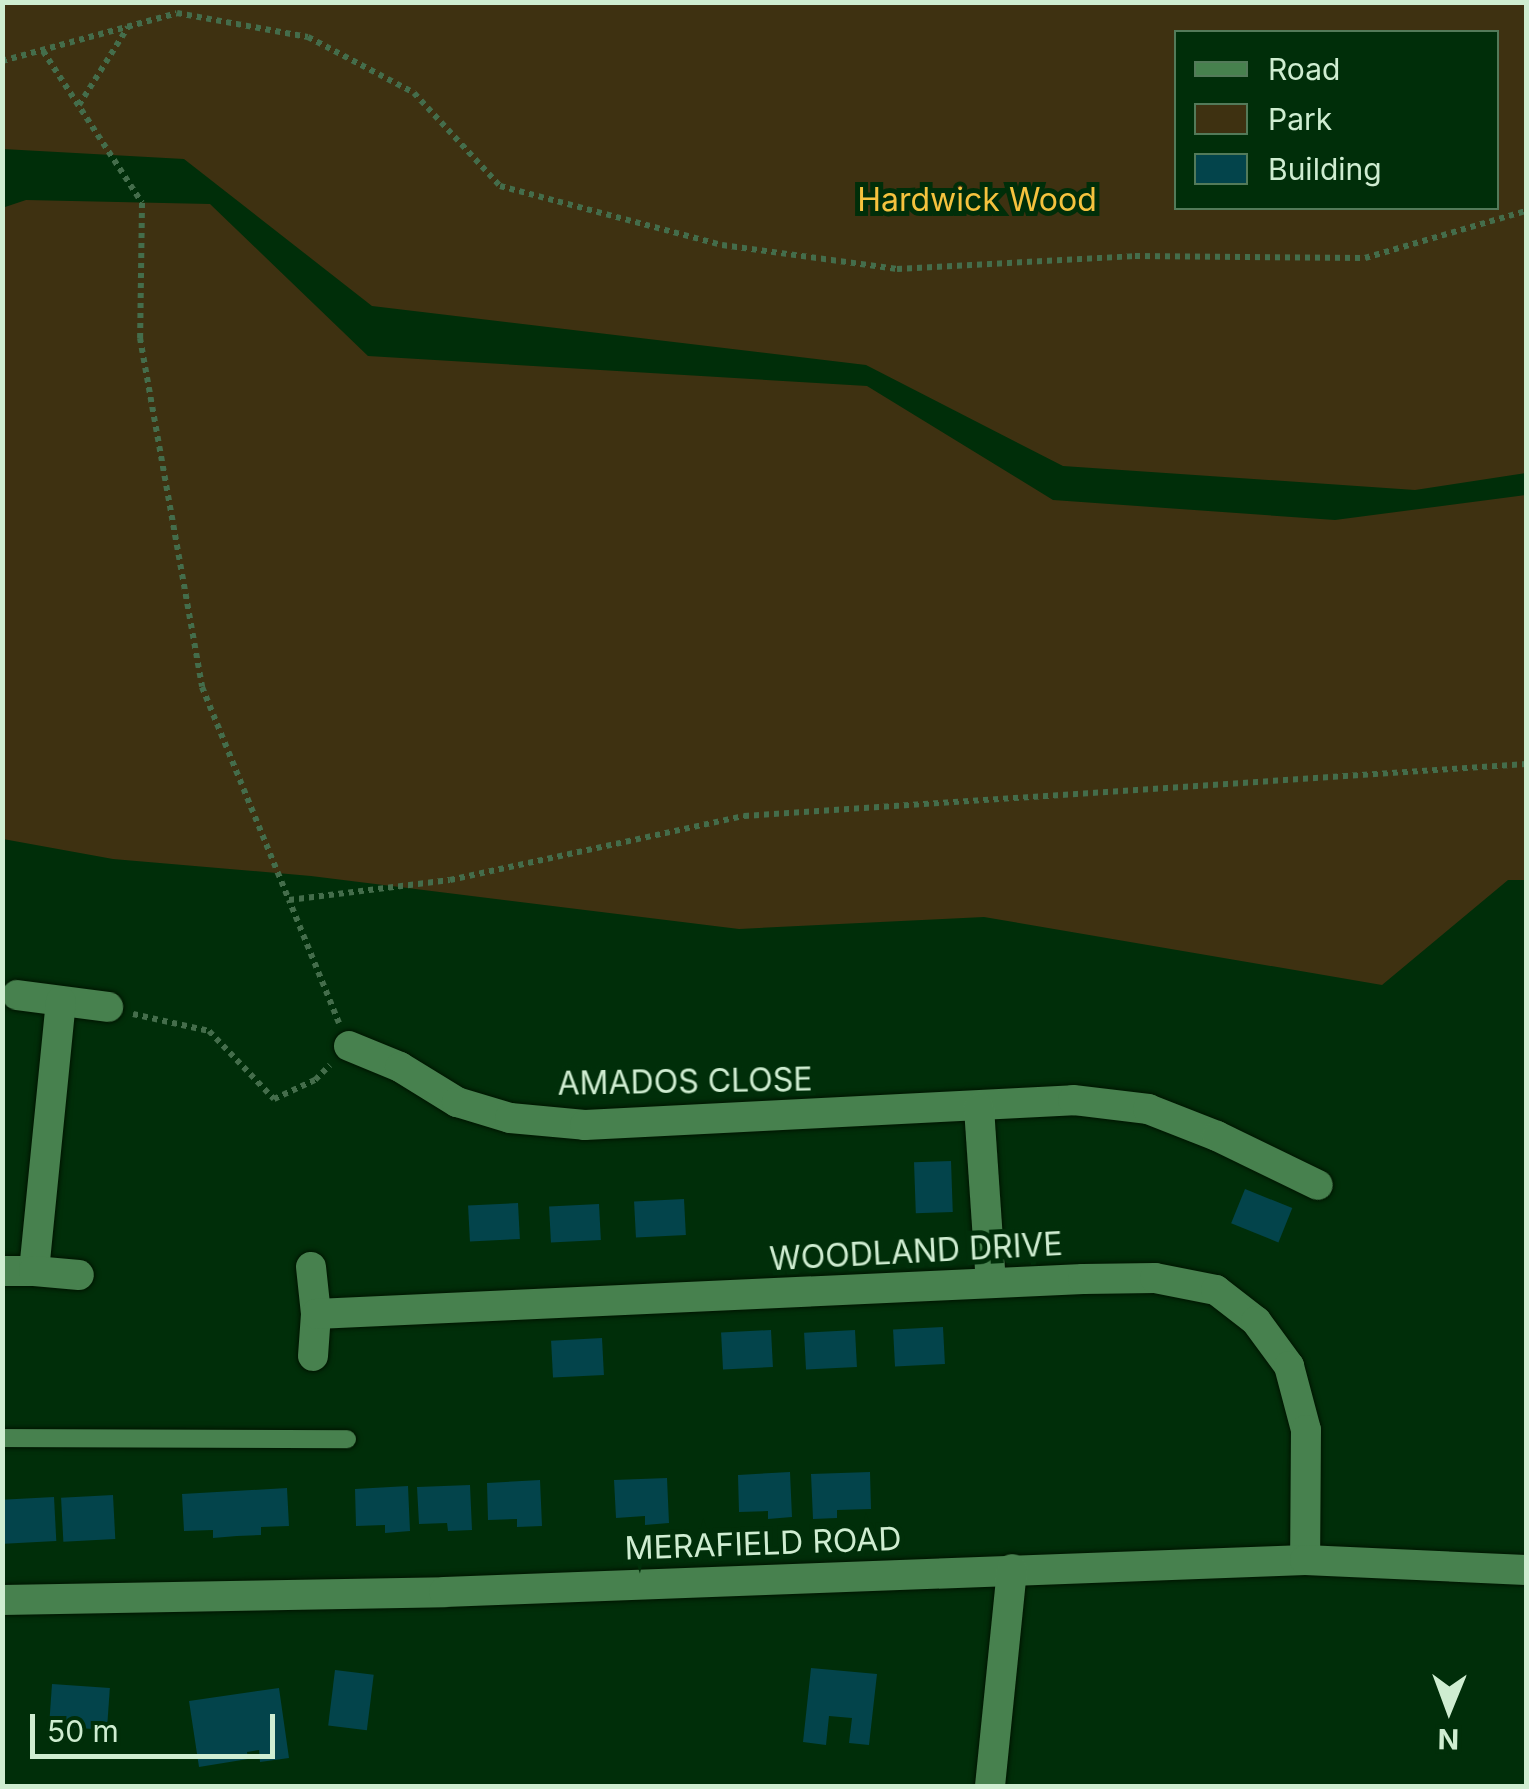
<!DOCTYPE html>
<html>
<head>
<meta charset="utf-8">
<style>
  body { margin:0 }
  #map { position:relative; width:1529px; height:1789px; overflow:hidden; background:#002e09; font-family:Inter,sans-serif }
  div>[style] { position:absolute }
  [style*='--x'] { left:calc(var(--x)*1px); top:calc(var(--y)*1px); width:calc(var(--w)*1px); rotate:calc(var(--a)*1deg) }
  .green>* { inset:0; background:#3e3111 }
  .building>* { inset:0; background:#03444b; transform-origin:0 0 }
  .path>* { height:6px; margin-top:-3px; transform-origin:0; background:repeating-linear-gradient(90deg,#446d4b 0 5px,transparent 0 10px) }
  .roads { filter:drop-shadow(0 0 2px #001400) drop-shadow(0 0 2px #001400) }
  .lane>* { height:18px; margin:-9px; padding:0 9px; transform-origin:9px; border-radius:9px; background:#47814e }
  .street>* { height:30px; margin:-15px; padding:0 15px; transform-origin:15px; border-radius:15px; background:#47814e }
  span { translate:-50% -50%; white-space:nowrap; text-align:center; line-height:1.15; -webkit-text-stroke:10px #002e09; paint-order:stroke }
  .park-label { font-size:32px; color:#f5c23e }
  .street-label { font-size:32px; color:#cfedd1 }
  .frame { position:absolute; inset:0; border:5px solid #cfedd1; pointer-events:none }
  .legend { position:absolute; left:1174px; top:30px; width:325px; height:180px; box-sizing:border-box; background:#002e09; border:2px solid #537a59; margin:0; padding:12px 18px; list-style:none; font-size:30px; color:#cfedd1 }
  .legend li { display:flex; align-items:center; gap:20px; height:50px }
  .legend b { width:50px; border:2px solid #537a59 }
  .north { position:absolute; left:1399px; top:1659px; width:100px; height:100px; -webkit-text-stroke:8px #002e09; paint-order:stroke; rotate:181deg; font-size:28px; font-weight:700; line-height:40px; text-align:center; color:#cfedd1 }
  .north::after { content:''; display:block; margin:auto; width:35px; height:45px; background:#cfedd1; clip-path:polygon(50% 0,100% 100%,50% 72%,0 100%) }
  .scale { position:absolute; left:30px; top:1714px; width:245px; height:45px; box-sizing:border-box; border:5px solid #cfedd1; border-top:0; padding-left:12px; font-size:30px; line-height:35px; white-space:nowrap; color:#cfedd1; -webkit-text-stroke:8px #002e09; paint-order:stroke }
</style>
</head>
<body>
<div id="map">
  <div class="green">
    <i style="clip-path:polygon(evenodd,2px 3px,1526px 3px,1526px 473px,1415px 490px,1063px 466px,866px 365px,372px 306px,184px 159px,3px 149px,2px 3px,1176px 32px,1496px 32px,1496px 208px,1176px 208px,1176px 32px)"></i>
    <i style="clip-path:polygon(26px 200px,210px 204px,368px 356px,867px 386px,1053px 500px,1335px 520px,1526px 495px,1526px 880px,1508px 880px,1382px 985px,984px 917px,739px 929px,311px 876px,113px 859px,3px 839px,2px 208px)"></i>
  </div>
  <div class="building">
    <i style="left:951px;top:1161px;width:51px;height:37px;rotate:88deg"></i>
    <i style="left:1245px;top:1189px;width:51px;height:37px;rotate:22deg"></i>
    <i style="left:684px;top:1199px;width:36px;height:50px;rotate:87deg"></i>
    <i style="left:518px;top:1203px;width:36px;height:50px;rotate:87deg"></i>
    <i style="left:599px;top:1204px;width:36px;height:50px;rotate:87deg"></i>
    <i style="left:943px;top:1327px;width:37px;height:50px;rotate:87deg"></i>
    <i style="left:771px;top:1330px;width:37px;height:50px;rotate:87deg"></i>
    <i style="left:855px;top:1330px;width:37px;height:51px;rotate:87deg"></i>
    <i style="left:602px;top:1338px;width:37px;height:51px;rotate:87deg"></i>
    <i style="clip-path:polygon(790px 1472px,792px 1517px,768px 1519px,768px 1511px,739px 1512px,738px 1475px)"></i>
    <i style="clip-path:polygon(870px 1472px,871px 1509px,837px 1510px,837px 1518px,813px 1519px,811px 1474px)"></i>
    <i style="clip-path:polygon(667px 1478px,669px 1523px,645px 1525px,645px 1516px,616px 1518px,614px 1480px)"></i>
    <i style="clip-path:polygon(540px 1480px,542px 1526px,517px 1527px,517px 1519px,488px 1520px,487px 1483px)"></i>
    <i style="clip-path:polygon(470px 1485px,472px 1530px,448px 1531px,447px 1523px,419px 1524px,417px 1487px)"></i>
    <i style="clip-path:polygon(408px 1486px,410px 1531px,385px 1533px,385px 1525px,356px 1526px,355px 1489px)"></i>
    <i style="clip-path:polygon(287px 1488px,289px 1526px,261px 1527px,261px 1535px,237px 1536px,213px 1538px,213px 1530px,184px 1531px,182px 1494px)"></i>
    <i style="left:113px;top:1495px;width:44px;height:52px;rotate:87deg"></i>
    <i style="left:54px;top:1497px;width:44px;height:52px;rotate:87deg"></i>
    <i style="clip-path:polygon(811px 1668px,877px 1674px,869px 1745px,849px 1743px,852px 1718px,829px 1716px,826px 1745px,803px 1742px)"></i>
    <i style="left:335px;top:1670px;width:39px;height:56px;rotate:7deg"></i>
    <i style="left:52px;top:1684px;width:58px;height:42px;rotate:4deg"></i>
    <i style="clip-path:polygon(279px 1688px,289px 1758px,260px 1762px,259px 1750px,247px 1752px,248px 1759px,199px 1767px,189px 1701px)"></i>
  </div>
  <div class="path">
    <i style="--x:43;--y:51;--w:181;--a:56.9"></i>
    <i style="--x:142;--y:203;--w:135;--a:90.8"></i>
    <i style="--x:140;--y:338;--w:354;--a:79.9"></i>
    <i style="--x:202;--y:687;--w:230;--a:67.8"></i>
    <i style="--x:2;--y:61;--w:181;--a:-15.3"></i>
    <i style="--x:177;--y:13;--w:133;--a:10.4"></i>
    <i style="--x:308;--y:37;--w:120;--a:27.8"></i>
    <i style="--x:414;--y:93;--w:127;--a:47.2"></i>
    <i style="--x:500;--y:186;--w:230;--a:14.9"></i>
    <i style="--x:722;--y:245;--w:177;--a:7.8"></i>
    <i style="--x:897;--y:269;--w:238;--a:-3.1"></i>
    <i style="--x:1135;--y:256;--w:230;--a:0.5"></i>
    <i style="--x:1365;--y:258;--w:168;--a:-16.3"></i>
    <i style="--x:79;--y:105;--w:92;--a:-57.9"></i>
    <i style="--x:133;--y:1014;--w:78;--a:12.6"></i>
    <i style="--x:209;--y:1031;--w:94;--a:46.3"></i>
    <i style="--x:274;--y:1099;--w:45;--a:-24.9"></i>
    <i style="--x:315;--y:1080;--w:21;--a:-45"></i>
    <i style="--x:339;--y:1023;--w:133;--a:-112.1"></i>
    <i style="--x:289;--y:900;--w:162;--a:-7.1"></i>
    <i style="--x:450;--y:880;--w:301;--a:-12.3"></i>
    <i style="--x:744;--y:816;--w:784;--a:-3.8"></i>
  </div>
  <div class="roads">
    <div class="lane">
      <i style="--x:2;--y:1438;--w:345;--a:0.2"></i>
    </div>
    <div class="street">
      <i style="--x:17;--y:995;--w:92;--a:7.5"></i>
      <i style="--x:349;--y:1046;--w:55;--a:22.4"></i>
      <i style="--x:400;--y:1067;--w:67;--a:31.6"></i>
      <i style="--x:457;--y:1102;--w:55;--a:16.8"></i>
      <i style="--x:510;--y:1118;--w:75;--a:5.3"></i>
      <i style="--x:585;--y:1125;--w:489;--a:-2.9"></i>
      <i style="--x:1073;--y:1100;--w:76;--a:6.8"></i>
      <i style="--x:1148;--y:1109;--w:74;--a:21.4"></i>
      <i style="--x:1217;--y:1136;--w:112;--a:25.9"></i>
      <i style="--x:979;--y:1108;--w:175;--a:86.1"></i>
      <i style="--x:311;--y:1267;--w:47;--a:83.9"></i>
      <i style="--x:316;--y:1314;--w:42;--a:94.1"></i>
      <i style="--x:2;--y:1271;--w:32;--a:0"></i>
      <i style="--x:34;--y:1271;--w:271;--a:-84.3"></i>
      <i style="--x:34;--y:1271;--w:45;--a:5.1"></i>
      <i style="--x:316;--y:1314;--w:768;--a:-2.61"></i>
      <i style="--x:1083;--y:1279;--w:72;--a:-0.8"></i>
      <i style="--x:1155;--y:1278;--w:62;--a:11.1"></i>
      <i style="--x:1216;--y:1290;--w:51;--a:37.8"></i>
      <i style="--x:1256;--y:1321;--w:56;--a:53.7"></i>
      <i style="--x:1289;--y:1366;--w:66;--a:75.1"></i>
      <i style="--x:1306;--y:1430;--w:130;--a:90.4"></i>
      <i style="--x:2;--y:1600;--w:442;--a:-1"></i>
      <i style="--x:444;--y:1592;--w:862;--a:-2.13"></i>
      <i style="--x:1305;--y:1560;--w:221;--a:2.6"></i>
      <i style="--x:990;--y:1786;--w:218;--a:-84.2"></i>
    </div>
  </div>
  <div class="park-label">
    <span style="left:977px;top:200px">Hardwick Wood</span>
  </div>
  <div class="street-label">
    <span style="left:685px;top:1082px;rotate:-1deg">AMADOS CLOSE</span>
    <span style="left:916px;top:1252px;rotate:-3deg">WOODLAND DRIVE</span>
    <span style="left:763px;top:1544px;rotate:-2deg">MERAFIELD ROAD</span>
  </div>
  <div class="frame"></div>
  <ul class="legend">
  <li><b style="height:12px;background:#47814e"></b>Road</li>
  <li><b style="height:28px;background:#3e3111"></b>Park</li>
  <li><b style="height:28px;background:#03444b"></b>Building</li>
  </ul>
  <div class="north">N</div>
  <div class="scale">50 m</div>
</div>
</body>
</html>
